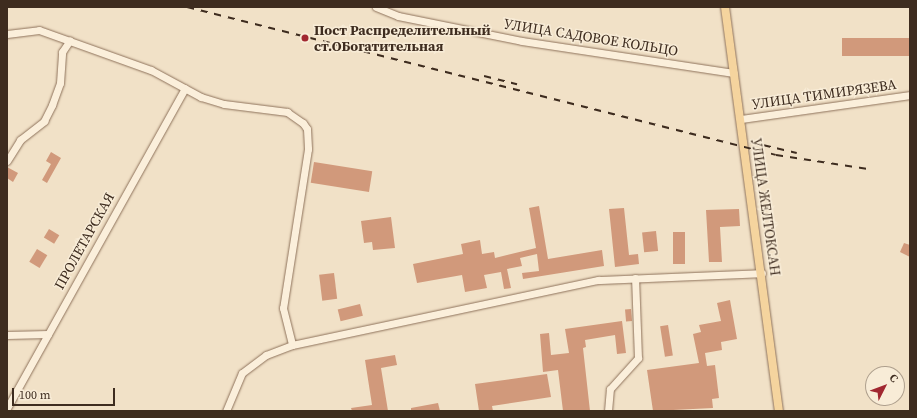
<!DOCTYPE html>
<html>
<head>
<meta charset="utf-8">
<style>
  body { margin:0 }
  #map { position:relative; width:917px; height:418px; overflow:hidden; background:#f1e1c7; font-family:"Source Serif 4",serif }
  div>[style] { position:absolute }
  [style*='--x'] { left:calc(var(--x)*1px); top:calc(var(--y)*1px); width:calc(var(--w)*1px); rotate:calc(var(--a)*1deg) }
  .building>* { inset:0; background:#d1997b; transform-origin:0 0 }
  .roads { filter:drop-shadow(0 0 1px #8e725b) drop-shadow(0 0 1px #8e725b) }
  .minor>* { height:7px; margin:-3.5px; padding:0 3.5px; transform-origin:3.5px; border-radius:3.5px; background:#fbefdb }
  .major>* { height:8px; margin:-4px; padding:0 4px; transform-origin:4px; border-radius:4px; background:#f5d49e }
  .rail>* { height:2px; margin-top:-1px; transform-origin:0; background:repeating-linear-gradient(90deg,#3e2c1f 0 7px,transparent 0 14px) }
  .dots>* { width:11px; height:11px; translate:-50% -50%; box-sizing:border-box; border:2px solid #f8ecd7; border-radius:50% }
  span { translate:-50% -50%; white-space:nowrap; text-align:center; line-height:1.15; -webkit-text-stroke:3px #f8ecd7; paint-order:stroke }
  .poi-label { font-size:14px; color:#3e2c1f; font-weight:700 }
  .left { translate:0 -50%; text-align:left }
  .street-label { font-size:14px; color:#3e2c1f }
  .frame { position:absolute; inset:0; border:8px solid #3e2c1f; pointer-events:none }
  .north { position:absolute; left:865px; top:366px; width:40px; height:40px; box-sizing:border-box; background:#f8ecd7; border:1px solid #ae9f8d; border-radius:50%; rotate:48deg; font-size:11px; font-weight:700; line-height:16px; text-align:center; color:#3e2c1f }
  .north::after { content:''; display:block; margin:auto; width:14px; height:18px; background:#a12730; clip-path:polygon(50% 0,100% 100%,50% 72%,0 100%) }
  .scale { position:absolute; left:12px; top:388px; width:103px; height:18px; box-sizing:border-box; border:2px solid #3e2c1f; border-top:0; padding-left:5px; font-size:12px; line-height:14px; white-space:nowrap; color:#3e2c1f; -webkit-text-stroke:3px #f8ecd7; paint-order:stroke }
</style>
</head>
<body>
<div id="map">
  <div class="building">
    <i style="left:910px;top:38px;width:18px;height:68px;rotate:90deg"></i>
    <i style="clip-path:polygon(51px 152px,61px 158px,47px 183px,42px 180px,51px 164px,46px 161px)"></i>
    <i style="left:314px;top:162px;width:59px;height:21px;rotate:9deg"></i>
    <i style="clip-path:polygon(7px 167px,18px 173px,13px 182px,7px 178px)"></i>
    <i style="clip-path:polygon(539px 206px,548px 259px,602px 250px,604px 266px,523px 279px,522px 273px,539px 271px,537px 254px,520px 258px,522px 266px,507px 269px,511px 288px,504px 289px,501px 272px,484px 275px,487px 288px,465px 292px,462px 275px,417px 283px,413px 264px,463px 254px,461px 244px,480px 240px,482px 254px,494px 252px,495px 258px,536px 248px,529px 208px)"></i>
    <i style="clip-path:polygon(624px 208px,629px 255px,638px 254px,639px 264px,615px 267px,609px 209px)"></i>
    <i style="clip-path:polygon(739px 209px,740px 226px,720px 227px,722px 262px,709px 262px,706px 210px)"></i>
    <i style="clip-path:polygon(391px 217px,395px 248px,373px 250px,372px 242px,364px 243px,361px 221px)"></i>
    <i style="left:49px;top:229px;width:12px;height:10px;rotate:31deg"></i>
    <i style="left:656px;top:231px;width:20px;height:14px;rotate:84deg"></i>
    <i style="left:673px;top:232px;width:12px;height:32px"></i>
    <i style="clip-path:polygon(904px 243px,910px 245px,910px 257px,900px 252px)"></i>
    <i style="left:37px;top:249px;width:12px;height:15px;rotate:31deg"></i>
    <i style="left:334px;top:273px;width:26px;height:15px;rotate:83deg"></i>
    <i style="clip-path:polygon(730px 300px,737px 339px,721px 342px,722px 350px,705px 353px,707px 366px,715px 365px,719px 398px,712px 399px,713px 408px,653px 411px,647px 370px,699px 363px,693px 334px,701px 332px,699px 325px,721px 321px,717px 303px)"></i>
    <i style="left:360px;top:304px;width:12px;height:23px;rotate:76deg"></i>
    <i style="left:631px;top:309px;width:12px;height:6px;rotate:85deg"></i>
    <i style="clip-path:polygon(622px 321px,626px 353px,617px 354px,615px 335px,585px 340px,586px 347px,583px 348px,590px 411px,563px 411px,558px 370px,543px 372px,540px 334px,549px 333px,551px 355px,569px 353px,565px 329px)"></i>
    <i style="left:668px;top:325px;width:31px;height:8px;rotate:81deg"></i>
    <i style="clip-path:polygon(395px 355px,397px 365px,381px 368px,388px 411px,352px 411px,351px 408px,372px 405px,365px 360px)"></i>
    <i style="clip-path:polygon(547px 374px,551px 397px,492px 406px,493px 411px,479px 411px,475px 384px)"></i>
    <i style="clip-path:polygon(438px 403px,440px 411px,411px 411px,411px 408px)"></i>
  </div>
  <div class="roads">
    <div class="minor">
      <i style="--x:376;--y:7;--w:24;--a:22"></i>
      <i style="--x:398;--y:16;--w:126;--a:11.4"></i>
      <i style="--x:522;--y:41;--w:214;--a:8.6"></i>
      <i style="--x:7;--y:34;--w:32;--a:-7"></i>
      <i style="--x:39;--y:30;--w:119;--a:19.7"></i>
      <i style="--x:151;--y:70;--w:57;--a:28.4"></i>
      <i style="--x:201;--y:97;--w:24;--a:17"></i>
      <i style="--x:224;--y:104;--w:64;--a:7.2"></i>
      <i style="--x:287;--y:112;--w:19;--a:35"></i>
      <i style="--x:303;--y:123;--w:7;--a:56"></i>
      <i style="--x:307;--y:129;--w:20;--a:87"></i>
      <i style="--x:308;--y:149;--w:161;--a:98.9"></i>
      <i style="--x:283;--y:308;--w:38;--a:76"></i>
      <i style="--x:741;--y:119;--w:171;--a:-8.1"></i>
      <i style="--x:7;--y:161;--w:25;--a:-58"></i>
      <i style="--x:20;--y:140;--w:31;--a:-38"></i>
      <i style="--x:44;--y:121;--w:18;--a:-63"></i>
      <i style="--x:52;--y:105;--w:23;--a:-70"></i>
      <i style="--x:60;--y:83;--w:31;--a:-86"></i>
      <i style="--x:62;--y:52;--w:14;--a:-56"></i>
      <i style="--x:7;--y:335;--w:41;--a:-1.4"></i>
      <i style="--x:7;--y:408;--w:366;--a:-60.9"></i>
      <i style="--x:226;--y:411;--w:41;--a:-67.2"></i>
      <i style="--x:242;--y:373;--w:30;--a:-37"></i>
      <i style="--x:266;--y:355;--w:28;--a:-21"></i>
      <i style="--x:292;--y:345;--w:313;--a:-12"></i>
      <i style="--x:598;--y:280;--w:164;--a:-2.4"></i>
      <i style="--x:608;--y:411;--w:22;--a:-85"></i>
      <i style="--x:610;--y:389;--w:42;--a:-47.9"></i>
      <i style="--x:638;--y:358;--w:80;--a:-92.1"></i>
    </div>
    <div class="major">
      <i style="--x:725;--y:7;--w:408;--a:82.4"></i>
    </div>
  </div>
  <div class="rail">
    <i style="--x:187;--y:7;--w:607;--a:14.1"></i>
    <i style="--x:776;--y:155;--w:93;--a:8.7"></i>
    <i style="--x:484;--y:76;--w:34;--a:14"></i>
    <i style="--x:750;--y:142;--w:48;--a:13.2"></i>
  </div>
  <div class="dots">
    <i style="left:305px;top:38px;background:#a12730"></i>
  </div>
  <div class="poi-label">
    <span class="left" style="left:314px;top:38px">Пост Распределительный<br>ст.ОБогатительная</span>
  </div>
  <div class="street-label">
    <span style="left:591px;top:37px;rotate:9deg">УЛИЦА САДОВОЕ КОЛЬЦО</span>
    <span style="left:824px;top:94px;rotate:-8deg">УЛИЦА ТИМИРЯЗЕВА</span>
    <span style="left:766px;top:207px;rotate:82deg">УЛИЦА ЖЕЛТОКСАН</span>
    <span style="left:84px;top:241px;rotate:-61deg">ПРОЛЕТАРСКАЯ</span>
  </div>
  <div class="frame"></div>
  <div class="north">С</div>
  <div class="scale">100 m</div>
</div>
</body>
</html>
